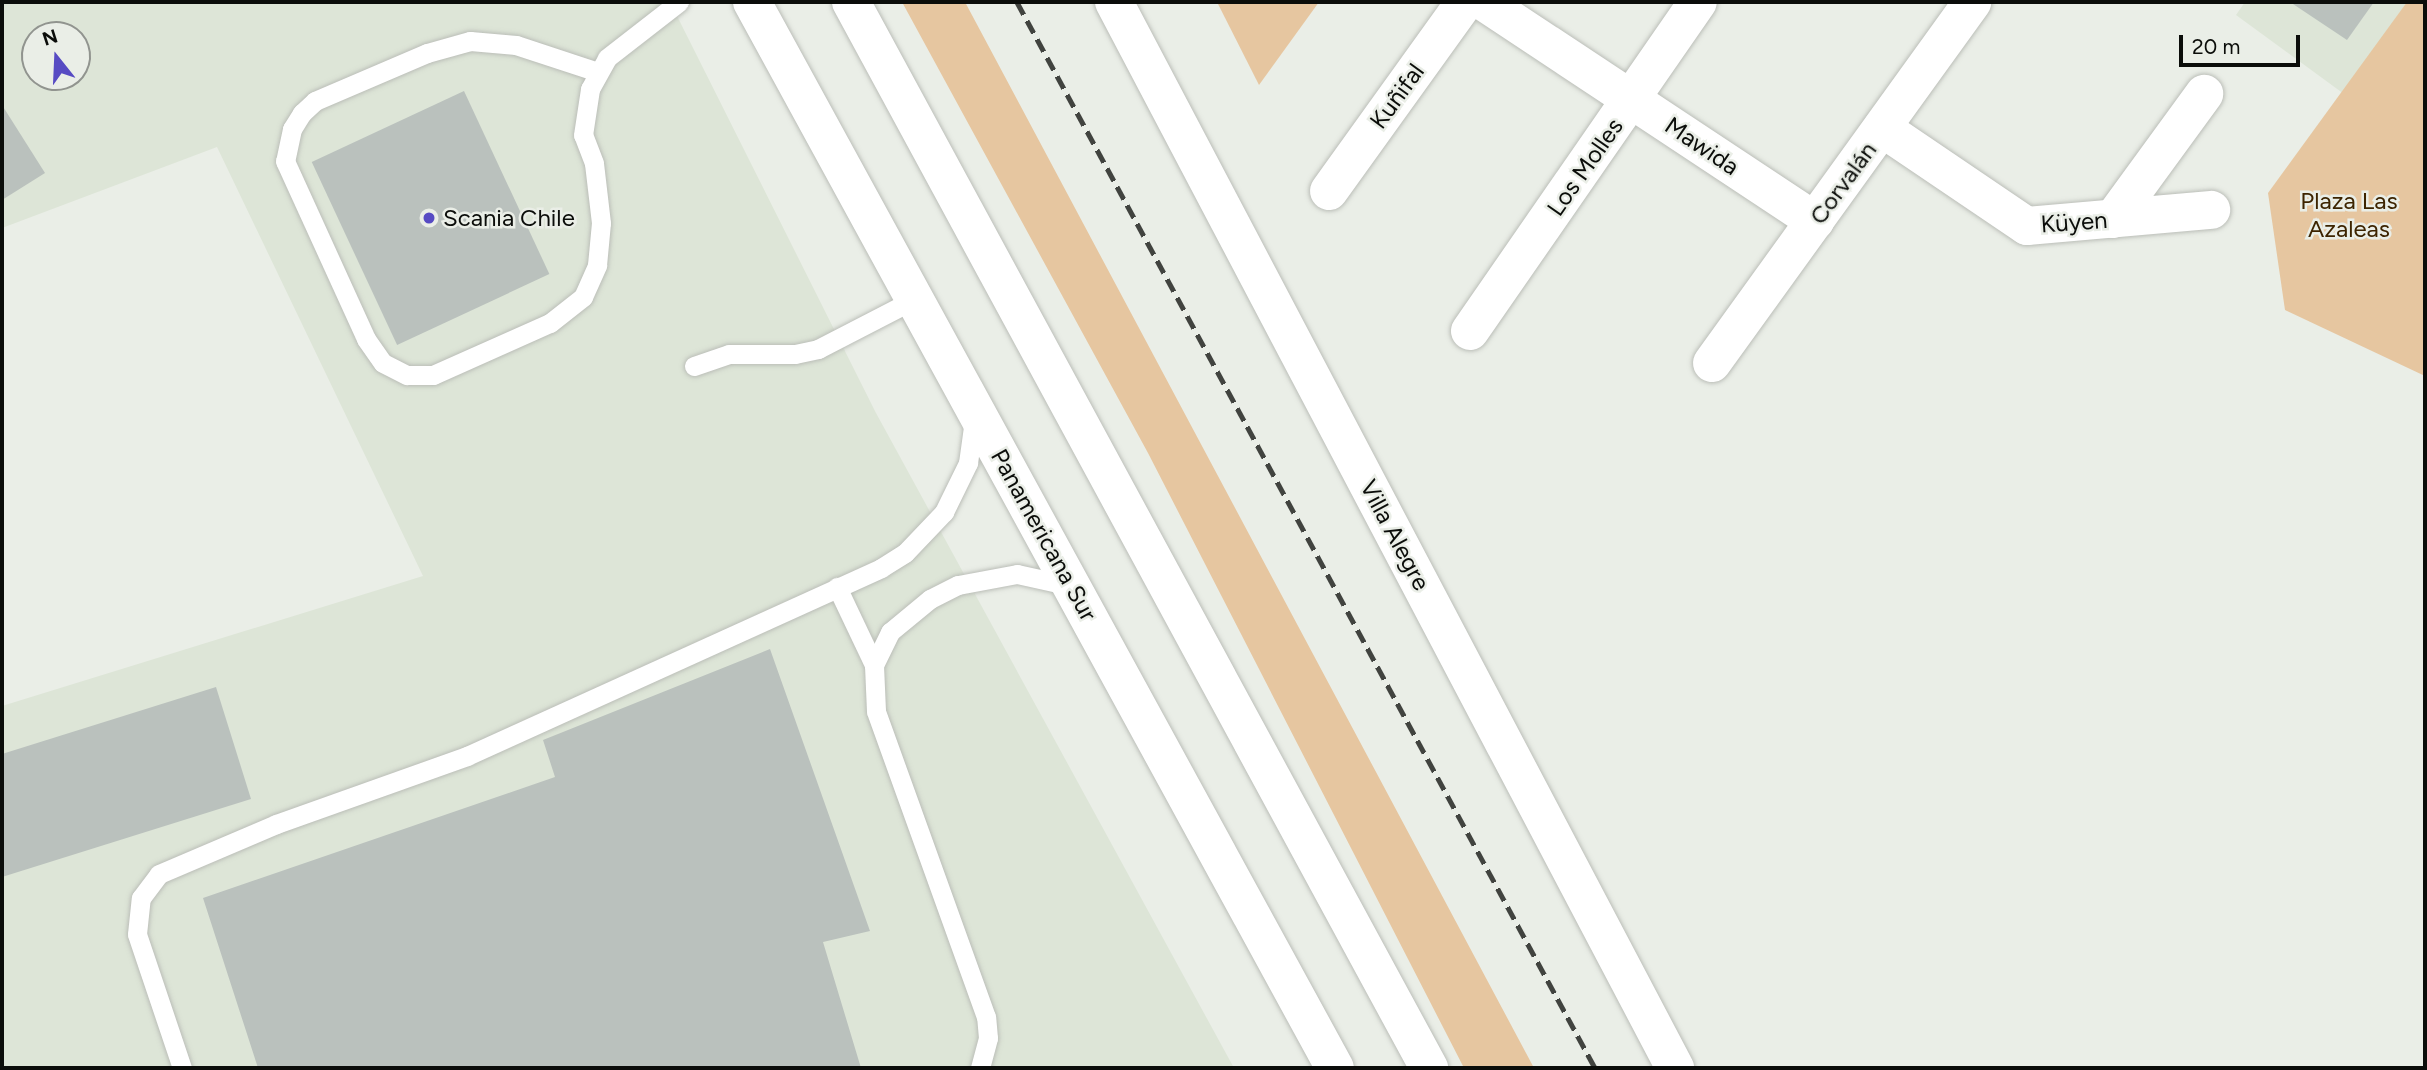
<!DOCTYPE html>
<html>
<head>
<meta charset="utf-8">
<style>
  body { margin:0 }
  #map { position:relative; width:2427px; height:1070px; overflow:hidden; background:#eaeee7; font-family:Figtree,sans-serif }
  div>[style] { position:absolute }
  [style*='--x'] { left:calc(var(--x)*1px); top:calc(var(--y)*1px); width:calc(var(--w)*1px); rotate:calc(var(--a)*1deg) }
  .built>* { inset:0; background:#dde5d7 }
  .green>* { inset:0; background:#e6c6a0 }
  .building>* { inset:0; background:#bac1bd; transform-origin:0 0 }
  .roads { filter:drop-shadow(0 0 2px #bbbeb8) drop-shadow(0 0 2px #bbbeb8) }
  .lane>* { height:19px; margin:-9.5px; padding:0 9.5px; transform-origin:9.5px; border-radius:9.5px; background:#fff }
  .street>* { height:38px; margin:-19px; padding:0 19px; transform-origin:19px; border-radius:19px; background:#fff }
  .secondary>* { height:38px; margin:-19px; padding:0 19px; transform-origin:19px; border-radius:19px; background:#fff }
  .primary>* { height:38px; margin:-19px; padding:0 19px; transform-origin:19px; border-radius:19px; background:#fff }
  .rail>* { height:5px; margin-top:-2.5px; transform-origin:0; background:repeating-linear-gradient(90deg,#41433f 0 14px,transparent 0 21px) }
  .dots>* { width:19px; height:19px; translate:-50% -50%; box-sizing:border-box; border:4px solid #eaeee7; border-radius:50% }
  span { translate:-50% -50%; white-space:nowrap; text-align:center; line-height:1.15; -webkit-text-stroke:5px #eaeee7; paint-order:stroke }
  .street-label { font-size:24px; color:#0b0d0a }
  .park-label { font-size:24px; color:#3d2400 }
  .poi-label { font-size:24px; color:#0b0d0a }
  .left { translate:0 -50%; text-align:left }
  .frame { position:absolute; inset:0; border:4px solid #0b0d0a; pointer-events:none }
  .north { position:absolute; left:21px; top:21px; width:70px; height:70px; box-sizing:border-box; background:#eaeee7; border:2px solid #91948f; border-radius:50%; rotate:342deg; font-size:19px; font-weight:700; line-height:28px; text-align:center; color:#0b0d0a }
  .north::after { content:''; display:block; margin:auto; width:24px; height:32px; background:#574bc3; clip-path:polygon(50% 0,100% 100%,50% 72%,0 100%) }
  .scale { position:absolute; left:2179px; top:35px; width:121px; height:32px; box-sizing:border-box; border:4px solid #0b0d0a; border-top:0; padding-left:9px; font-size:21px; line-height:24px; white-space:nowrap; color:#0b0d0a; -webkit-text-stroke:5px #eaeee7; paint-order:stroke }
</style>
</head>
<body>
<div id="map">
  <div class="built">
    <i style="clip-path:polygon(evenodd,2px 2px,670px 2px,876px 413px,1234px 1068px,2px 1068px,2px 706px,423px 576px,217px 147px,2px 228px,2px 2px,35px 35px,77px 35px,77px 77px,35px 77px,35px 35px)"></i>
    <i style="clip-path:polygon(2245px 2px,2407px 2px,2344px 94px,2236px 15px)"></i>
  </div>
  <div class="green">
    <i style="clip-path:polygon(902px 2px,965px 2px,1534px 1068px,1464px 1068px,1148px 453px)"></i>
    <i style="clip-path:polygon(1217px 2px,1319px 2px,1259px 85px)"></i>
    <i style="clip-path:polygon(2407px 2px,2425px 2px,2425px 376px,2285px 310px,2268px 193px)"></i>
  </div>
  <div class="building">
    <i style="clip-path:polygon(2290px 2px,2374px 2px,2347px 40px)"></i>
    <i style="left:464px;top:91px;width:202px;height:168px;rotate:65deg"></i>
    <i style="clip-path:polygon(2px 105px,45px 173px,2px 200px)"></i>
    <i style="clip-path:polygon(770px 649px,870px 931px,823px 942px,861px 1068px,258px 1068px,203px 898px,555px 777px,543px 740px)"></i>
    <i style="clip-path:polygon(216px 687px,251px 799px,2px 877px,2px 754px)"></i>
  </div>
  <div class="roads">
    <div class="lane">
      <i style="--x:598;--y:72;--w:86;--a:-161.8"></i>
      <i style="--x:516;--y:45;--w:46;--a:-175"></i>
      <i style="--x:470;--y:41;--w:45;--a:164.4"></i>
      <i style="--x:427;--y:53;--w:122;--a:156.8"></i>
      <i style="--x:315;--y:101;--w:18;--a:137"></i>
      <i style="--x:302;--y:113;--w:19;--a:122"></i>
      <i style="--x:292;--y:129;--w:33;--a:102"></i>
      <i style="--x:285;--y:161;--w:196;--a:65.5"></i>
      <i style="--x:366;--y:339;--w:29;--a:55"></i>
      <i style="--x:383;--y:363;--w:27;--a:27"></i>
      <i style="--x:407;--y:375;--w:26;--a:0"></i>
      <i style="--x:433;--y:375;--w:128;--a:-24"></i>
      <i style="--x:550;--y:323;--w:42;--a:-38.2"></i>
      <i style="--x:583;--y:297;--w:35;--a:-66"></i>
      <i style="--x:597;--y:265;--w:42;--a:-84.6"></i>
      <i style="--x:601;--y:223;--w:60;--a:-96.7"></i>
      <i style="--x:594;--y:163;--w:30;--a:-111"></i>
      <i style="--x:583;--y:135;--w:47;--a:-81.3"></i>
      <i style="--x:590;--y:89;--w:35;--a:-61"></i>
      <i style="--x:607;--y:58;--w:91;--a:-37.9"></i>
      <i style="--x:694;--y:366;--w:37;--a:-19"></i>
      <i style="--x:729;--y:354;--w:66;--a:0"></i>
      <i style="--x:795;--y:354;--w:24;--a:-12"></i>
      <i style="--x:818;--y:349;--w:109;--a:-27.3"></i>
      <i style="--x:837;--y:587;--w:86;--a:64.6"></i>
      <i style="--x:182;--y:1068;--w:141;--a:-108.6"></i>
      <i style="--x:137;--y:934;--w:36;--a:-84"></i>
      <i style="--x:141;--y:898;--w:30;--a:-53"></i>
      <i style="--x:159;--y:874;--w:127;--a:-23.1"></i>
      <i style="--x:276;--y:824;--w:203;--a:-19.6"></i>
      <i style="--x:467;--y:756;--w:455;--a:-24.4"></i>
      <i style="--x:881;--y:568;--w:28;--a:-32"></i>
      <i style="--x:905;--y:553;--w:57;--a:-46.4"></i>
      <i style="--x:944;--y:512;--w:55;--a:-63.9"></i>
      <i style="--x:968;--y:463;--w:43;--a:-82.1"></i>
      <i style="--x:980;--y:1068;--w:31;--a:-75"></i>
      <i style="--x:988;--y:1038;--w:21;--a:-95"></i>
      <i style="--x:986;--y:1017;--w:325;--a:-109.8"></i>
      <i style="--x:876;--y:711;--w:46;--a:-92.5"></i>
      <i style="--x:874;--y:665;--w:37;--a:-64"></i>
      <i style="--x:890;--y:632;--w:52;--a:-39.5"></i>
      <i style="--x:930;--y:599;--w:31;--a:-27"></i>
      <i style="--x:958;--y:585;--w:60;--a:-10.6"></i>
      <i style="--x:1017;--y:574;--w:51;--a:12.4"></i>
    </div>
    <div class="street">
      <i style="--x:1484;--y:2;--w:397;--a:33.5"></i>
      <i style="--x:1882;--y:128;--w:175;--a:34.1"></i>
      <i style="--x:2027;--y:226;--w:185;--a:-5"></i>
      <i style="--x:1329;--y:191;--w:233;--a:-54.3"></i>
      <i style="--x:2113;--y:219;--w:155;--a:-53.9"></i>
      <i style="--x:1470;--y:331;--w:400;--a:-55.3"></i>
      <i style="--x:1712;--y:363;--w:445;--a:-54.2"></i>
    </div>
    <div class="secondary">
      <i style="--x:1114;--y:2;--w:1205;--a:62.24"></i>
    </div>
    <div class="primary">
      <i style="--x:752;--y:2;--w:1215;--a:61.33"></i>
      <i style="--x:851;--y:2;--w:1213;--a:61.53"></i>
    </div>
  </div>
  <div class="rail">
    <i style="--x:1017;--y:2;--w:1213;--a:61.53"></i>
  </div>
  <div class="dots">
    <i style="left:429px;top:218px;background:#574bc3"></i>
  </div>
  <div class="street-label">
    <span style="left:1397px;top:96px;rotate:-54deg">Kuñifal</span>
    <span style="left:1702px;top:146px;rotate:34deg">Mawida</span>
    <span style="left:1585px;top:167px;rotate:-55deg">Los Molles</span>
    <span style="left:1843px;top:183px;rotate:-54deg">Corvalán</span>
    <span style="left:2074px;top:222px;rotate:-4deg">Küyen</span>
    <span style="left:1044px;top:535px;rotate:61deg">Panamericana Sur</span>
    <span style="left:1395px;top:535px;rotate:62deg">Villa Alegre</span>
  </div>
  <div class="park-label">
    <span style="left:2349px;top:215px">Plaza Las<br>Azaleas</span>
  </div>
  <div class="poi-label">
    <span class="left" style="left:443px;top:218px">Scania Chile</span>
  </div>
  <div class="frame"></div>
  <div class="north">N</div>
  <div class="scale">20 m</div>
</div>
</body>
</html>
